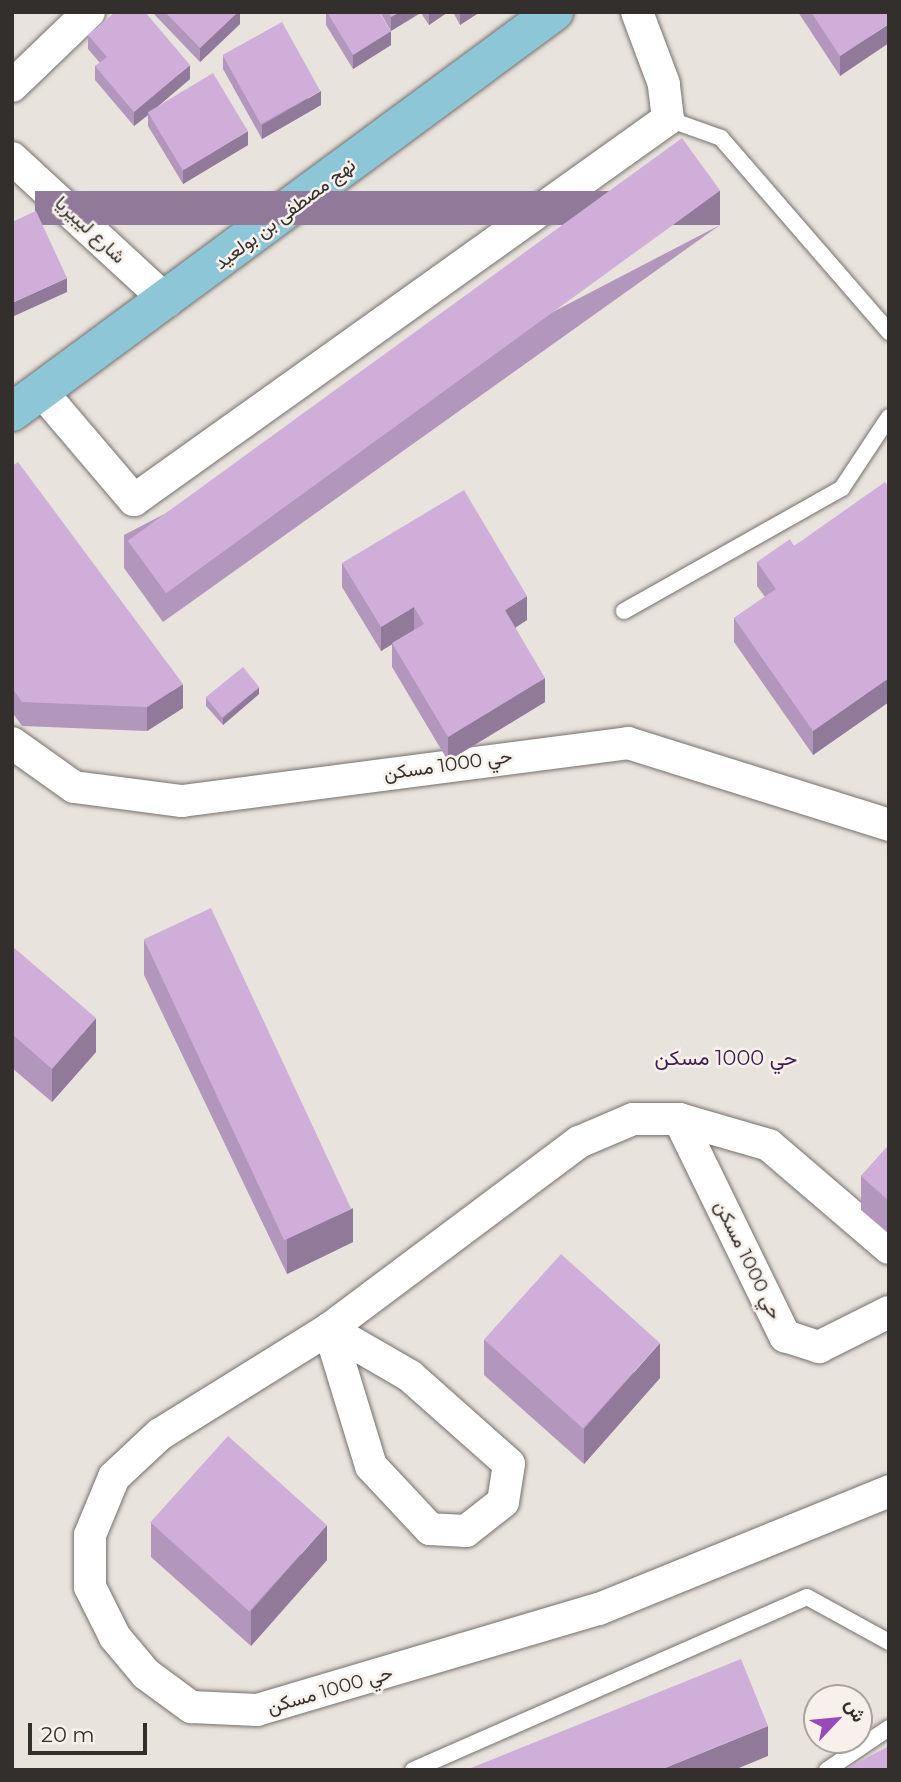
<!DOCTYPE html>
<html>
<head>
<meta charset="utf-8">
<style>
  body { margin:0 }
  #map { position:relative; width:901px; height:1782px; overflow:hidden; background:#e9e3de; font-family:Montserrat,Vazirmatn,sans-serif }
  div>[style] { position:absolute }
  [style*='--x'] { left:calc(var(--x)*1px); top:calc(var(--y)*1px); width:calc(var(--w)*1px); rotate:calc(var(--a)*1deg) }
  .roads { filter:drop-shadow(0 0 2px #76706c) drop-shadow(0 0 2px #76706c) }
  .lane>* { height:16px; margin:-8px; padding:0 8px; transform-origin:8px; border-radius:8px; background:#fff }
  .street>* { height:32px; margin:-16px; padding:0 16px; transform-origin:16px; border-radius:16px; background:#fff }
  .primary>* { height:38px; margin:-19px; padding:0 19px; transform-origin:19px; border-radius:19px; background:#8cc6d7 }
  .wall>* { inset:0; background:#b296bb }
  .shaded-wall>* { inset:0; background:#917a99; transform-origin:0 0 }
  .building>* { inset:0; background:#cfafda; transform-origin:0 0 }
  span { translate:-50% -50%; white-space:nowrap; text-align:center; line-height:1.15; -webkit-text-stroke:5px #f7f0eb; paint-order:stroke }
  .street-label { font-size:19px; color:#322f2d }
  .neighbourhood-label { font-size:21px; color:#421b51 }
  .frame { position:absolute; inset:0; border:14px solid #322f2d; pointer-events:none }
  .north { position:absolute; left:803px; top:1684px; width:70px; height:70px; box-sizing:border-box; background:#f7f0eb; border:2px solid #a8a39f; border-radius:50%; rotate:64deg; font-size:19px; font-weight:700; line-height:28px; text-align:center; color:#322f2d }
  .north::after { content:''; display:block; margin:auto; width:24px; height:32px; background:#9949b8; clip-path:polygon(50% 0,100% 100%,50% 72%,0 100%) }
  .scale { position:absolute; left:28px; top:1723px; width:119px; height:32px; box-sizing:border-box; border:4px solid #322f2d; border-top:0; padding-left:9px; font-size:21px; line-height:24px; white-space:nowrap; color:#322f2d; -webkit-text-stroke:5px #f7f0eb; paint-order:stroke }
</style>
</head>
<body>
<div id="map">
  <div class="roads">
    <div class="lane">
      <i style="--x:668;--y:119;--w:56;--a:19.7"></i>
      <i style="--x:721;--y:138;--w:257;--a:49.1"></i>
      <i style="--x:624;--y:611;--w:250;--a:-29.4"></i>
      <i style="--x:842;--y:488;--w:85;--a:-56.5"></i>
      <i style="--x:413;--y:1770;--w:430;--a:-23.7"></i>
      <i style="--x:807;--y:1597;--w:94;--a:28.8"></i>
      <i style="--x:827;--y:1770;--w:75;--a:-34.1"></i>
    </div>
    <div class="street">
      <i style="--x:12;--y:86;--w:107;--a:-43.9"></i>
      <i style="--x:12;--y:158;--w:211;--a:42.7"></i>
      <i style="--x:42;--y:392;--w:142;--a:49.6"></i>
      <i style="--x:134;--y:500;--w:656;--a:-35.51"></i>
      <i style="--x:668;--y:119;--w:35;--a:-97"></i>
      <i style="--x:664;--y:84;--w:77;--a:-110.6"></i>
      <i style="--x:12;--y:743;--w:76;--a:35.4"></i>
      <i style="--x:74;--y:787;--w:109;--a:7.4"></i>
      <i style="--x:182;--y:801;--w:450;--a:-7.4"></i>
      <i style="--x:628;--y:743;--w:274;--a:17.4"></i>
      <i style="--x:679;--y:1119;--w:46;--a:180"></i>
      <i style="--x:633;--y:1119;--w:59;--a:156.9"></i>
      <i style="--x:579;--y:1142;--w:312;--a:143.2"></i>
      <i style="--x:329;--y:1329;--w:199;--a:148.1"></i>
      <i style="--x:160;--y:1434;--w:63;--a:136.9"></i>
      <i style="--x:114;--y:1477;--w:63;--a:112.5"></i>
      <i style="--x:90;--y:1535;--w:52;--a:90"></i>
      <i style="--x:90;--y:1587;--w:56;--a:63.4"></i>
      <i style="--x:115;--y:1637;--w:48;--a:50"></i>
      <i style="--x:146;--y:1674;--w:56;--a:36.3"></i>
      <i style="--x:191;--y:1707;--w:66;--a:2.6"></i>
      <i style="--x:257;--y:1710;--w:357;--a:-16.5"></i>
      <i style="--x:599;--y:1609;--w:313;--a:-22.1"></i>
      <i style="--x:889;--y:1248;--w:158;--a:-139.4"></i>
      <i style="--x:769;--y:1145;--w:94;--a:-163.9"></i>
      <i style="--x:679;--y:1119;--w:242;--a:64"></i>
      <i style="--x:785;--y:1336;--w:36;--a:18"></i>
      <i style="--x:819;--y:1347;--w:78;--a:-26.6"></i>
      <i style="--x:329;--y:1329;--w:94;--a:30.1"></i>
      <i style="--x:410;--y:1376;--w:132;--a:41.6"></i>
      <i style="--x:509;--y:1464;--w:38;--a:99"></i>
      <i style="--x:503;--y:1502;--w:47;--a:141.9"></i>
      <i style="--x:466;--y:1531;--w:36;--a:-177"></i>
      <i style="--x:430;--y:1529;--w:86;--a:-133.1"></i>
      <i style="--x:371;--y:1466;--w:143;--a:-107"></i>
    </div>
    <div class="primary">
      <i style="--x:12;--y:412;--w:674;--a:-36.43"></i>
    </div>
  </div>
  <div class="wall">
    <i style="clip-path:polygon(152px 12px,240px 12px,240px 24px,200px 62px)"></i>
    <i style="clip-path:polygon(326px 12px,391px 45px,353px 69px,326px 25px)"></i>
    <i style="clip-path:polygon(380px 12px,448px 12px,429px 25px,421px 13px,391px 31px)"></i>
    <i style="clip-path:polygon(453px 12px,480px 12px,460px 25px)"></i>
    <i style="clip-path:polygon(798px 12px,889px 12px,840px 76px)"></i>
    <i style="clip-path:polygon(88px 35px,190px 79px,158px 106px,248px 145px,183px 184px,148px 126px,148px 115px,134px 126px,95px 80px,95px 66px,100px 63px,88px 49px)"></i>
    <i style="clip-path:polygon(223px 55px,321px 105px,262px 139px,223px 69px)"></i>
    <i style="clip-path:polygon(720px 225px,163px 622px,124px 568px,124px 535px)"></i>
    <i style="clip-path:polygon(12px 466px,183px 708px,147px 731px,22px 726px,12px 712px)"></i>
    <i style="clip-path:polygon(889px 488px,889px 702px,813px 755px,734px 642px,734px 618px,765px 597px,757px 586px,757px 562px,794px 546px)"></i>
    <i style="clip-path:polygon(342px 563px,527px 620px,515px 628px,545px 702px,448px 761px,392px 667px,392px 644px,381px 651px,342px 587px)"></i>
    <i style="clip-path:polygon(259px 694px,223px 725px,206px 706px,206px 698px)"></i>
    <i style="clip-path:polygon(144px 940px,353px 1242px,287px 1274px,144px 975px)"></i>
    <i style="clip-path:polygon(12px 946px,96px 1052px,52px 1102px,12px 1068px)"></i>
    <i style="clip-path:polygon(889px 1145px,889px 1234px,861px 1210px,861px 1176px)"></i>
    <i style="clip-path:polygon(484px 1340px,660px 1378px,584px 1464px,484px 1375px)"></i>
    <i style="clip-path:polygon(151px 1523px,327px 1560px,251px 1646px,151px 1557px)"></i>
  </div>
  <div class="shaded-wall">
    <i style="clip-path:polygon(238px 12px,240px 12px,240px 24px,200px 62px,200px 48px)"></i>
    <i style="clip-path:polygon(400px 12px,421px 12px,391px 31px,391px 17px)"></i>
    <i style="clip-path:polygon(429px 12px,448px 12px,429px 25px)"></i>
    <i style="clip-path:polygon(460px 12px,480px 12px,460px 25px)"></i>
    <i style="clip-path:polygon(889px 24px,889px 43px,840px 76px,840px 56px)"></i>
    <i style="clip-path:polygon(391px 31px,391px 45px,353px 69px,353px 55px)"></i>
    <i style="clip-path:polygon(190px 65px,190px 79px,149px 114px,148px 112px,148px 115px,134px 126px,134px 112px)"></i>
    <i style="clip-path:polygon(321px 91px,321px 105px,262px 139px,262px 125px)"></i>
    <i style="clip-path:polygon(248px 131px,248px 145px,183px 184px,183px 170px)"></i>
    <i style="left:720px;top:191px;width:34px;height:685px;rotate:90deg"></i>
    <i style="clip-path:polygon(67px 278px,67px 292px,12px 317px,12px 303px)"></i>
    <i style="clip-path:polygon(527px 596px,527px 620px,505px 634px,505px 610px)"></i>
    <i style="clip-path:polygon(414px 607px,414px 631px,381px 651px,381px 627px)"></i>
    <i style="clip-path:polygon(545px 678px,545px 702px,448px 761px,448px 737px)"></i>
    <i style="clip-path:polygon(889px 678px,889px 702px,813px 755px,813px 731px)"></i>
    <i style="clip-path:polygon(183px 684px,183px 708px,147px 731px,147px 707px)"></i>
    <i style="clip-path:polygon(259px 687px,259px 694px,223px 725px,223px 718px)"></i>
    <i style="clip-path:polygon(96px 1018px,96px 1052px,52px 1102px,52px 1069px)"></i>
    <i style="clip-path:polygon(353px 1208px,353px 1242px,287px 1274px,287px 1239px)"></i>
    <i style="clip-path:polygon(660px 1343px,660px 1378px,584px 1464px,584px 1429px)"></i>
    <i style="clip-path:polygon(327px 1525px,327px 1560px,251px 1646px,251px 1611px)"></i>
    <i style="clip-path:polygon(768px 1726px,768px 1756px,734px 1770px,660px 1770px)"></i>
  </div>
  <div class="building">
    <i style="clip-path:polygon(115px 12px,145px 12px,190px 65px,134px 112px,95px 66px,107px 57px,88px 35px)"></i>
    <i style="clip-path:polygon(165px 12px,238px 12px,200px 48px)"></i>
    <i style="clip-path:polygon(327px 12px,379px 12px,391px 31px,353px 55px)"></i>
    <i style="clip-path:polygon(388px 12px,400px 12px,391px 17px)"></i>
    <i style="clip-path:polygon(811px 12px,889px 12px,889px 24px,840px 56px)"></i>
    <i style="left:282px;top:22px;width:79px;height:68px;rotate:61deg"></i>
    <i style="left:213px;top:73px;width:68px;height:76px;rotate:59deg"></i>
    <i style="left:682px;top:138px;width:65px;height:685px;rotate:54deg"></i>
    <i style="clip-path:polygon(36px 211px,67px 278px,12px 303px,12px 222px)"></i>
    <i style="clip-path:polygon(18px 462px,183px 684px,147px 707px,22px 702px,12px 688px,12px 466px)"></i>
    <i style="clip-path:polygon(885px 482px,889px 488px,889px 678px,813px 731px,734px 618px,776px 589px,757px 562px,790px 539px,794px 546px)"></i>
    <i style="clip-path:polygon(464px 490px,527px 596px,505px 610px,545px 678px,448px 737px,392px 643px,424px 624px,414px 607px,381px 627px,342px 563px)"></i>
    <i style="left:243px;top:667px;width:26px;height:48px;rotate:51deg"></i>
    <i style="left:211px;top:908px;width:332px;height:74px;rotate:65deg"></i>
    <i style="clip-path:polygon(12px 946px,96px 1018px,52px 1069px,12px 1034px)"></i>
    <i style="clip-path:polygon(889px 1145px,889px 1201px,861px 1176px)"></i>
    <i style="left:561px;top:1254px;width:133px;height:115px;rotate:42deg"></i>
    <i style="left:228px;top:1436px;width:133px;height:116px;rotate:42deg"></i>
    <i style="clip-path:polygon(741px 1659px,768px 1726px,660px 1770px,466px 1770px)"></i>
    <i style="clip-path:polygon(889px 1746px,889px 1770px,843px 1770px)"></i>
  </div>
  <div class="street-label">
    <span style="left:285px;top:214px;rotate:-37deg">نهج مصطفى بن بولعيد</span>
    <span style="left:90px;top:230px;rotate:43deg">شارع ليبيريا</span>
    <span style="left:448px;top:765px;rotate:-8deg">حي 1000 مسكن</span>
    <span style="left:748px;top:1260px;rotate:64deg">حي 1000 مسكن</span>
    <span style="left:330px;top:1690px;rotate:-16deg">حي 1000 مسكن</span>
  </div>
  <div class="neighbourhood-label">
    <span style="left:726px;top:1058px">حي 1000 مسكن</span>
  </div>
  <div class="frame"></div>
  <div class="north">ش</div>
  <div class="scale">20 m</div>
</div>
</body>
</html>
